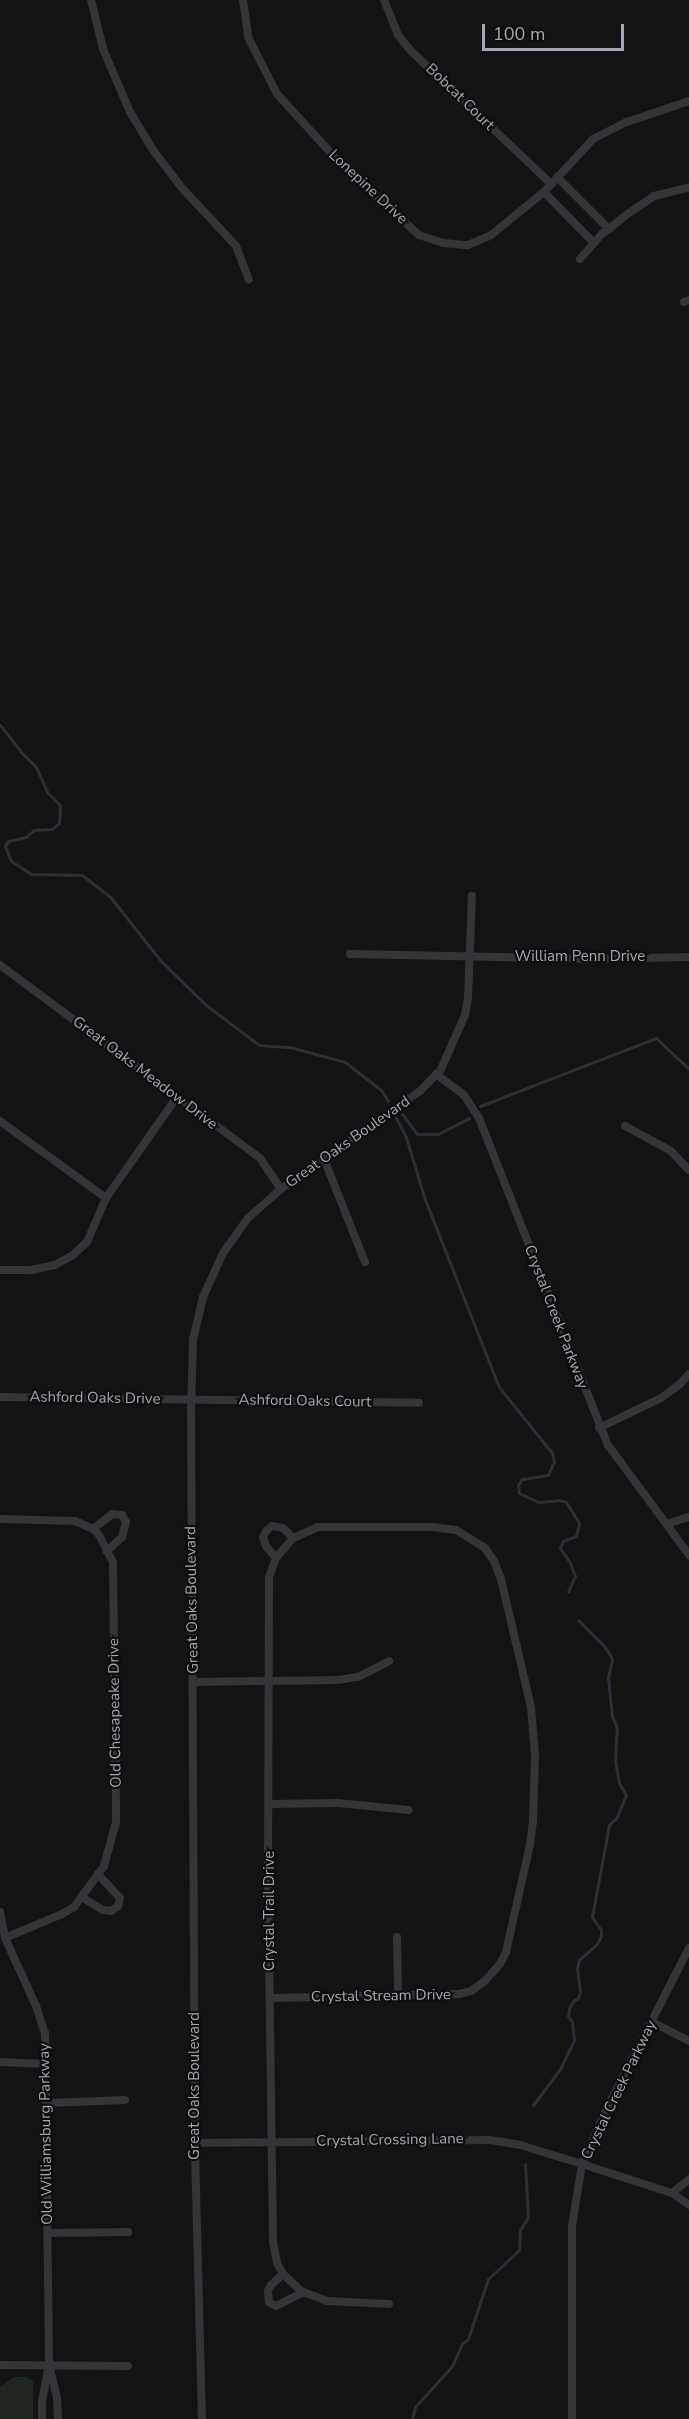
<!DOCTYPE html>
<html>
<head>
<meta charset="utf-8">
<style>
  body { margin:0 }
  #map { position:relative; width:689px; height:2419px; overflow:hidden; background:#131314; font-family:"Nunito Sans",sans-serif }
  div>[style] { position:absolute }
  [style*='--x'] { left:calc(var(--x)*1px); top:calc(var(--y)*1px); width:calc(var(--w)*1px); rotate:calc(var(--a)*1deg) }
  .green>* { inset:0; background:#1f2720 }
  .stream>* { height:3px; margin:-1.5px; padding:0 1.5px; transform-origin:1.5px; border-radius:1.5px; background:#2a3037 }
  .minor>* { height:8px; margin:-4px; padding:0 4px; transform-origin:4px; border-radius:4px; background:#343439 }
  span { translate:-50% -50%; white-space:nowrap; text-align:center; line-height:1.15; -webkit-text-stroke:4.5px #0e0e0f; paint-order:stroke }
  .street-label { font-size:15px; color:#a5a8b4 }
  .scale { position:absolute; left:482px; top:24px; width:142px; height:27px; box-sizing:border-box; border:3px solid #a5a8b4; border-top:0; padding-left:8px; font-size:18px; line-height:21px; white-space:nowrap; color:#a5a8b4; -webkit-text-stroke:4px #0e0e0f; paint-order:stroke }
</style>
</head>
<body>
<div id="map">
  <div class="green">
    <i style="clip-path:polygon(14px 2377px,27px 2377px,33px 2381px,33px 2419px,0 2419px,0 2387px)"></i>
  </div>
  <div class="stream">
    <i style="--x:0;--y:725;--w:34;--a:52"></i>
    <i style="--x:21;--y:752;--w:21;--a:45"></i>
    <i style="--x:36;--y:767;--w:27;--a:66"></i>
    <i style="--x:47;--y:792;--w:18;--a:45"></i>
    <i style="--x:60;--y:805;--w:18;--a:93"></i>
    <i style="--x:59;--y:823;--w:9;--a:139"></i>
    <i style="--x:52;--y:829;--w:18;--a:177"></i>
    <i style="--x:34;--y:830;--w:11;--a:139"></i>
    <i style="--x:26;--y:837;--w:18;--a:167"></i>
    <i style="--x:8;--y:841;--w:6;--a:121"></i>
    <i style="--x:5;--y:846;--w:16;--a:68"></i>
    <i style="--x:11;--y:861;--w:24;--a:33"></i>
    <i style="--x:31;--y:874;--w:51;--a:1.1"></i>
    <i style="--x:82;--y:875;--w:37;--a:38"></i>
    <i style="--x:111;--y:898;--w:80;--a:51.6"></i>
    <i style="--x:161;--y:961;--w:63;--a:44.4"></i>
    <i style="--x:206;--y:1005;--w:66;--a:37"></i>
    <i style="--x:259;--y:1045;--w:31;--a:4"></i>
    <i style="--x:290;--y:1047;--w:57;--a:15.3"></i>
    <i style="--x:345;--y:1062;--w:46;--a:37.9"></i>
    <i style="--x:381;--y:1090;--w:13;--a:58"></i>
    <i style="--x:480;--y:1106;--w:189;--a:-21.1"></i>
    <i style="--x:656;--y:1038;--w:45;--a:43.2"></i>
    <i style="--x:402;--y:1114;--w:25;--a:53"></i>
    <i style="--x:417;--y:1134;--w:21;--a:0"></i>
    <i style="--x:438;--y:1134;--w:35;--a:-27"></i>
    <i style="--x:396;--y:1118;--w:21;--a:62"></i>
    <i style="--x:406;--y:1137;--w:63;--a:73.3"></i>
    <i style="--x:424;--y:1197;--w:204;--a:68.5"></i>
    <i style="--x:499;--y:1387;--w:85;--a:51.2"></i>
    <i style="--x:552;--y:1453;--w:9;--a:77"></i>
    <i style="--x:554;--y:1462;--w:14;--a:115"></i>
    <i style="--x:548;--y:1475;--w:26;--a:171"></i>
    <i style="--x:522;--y:1479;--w:7;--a:124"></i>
    <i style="--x:518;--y:1485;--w:8;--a:83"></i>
    <i style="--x:519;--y:1493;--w:21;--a:25"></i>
    <i style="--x:538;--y:1502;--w:21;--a:-5"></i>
    <i style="--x:559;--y:1500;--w:7;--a:16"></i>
    <i style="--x:566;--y:1502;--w:25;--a:58"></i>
    <i style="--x:579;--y:1523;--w:13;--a:103"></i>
    <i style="--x:576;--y:1536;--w:14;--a:159"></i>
    <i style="--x:563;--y:1541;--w:8;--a:113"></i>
    <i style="--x:560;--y:1548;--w:18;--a:56"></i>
    <i style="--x:570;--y:1563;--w:14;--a:69"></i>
    <i style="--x:575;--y:1576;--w:17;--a:114"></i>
    <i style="--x:533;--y:2105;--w:45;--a:-53.1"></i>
    <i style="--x:560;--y:2069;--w:32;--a:-64"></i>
    <i style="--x:574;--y:2040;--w:18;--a:-96"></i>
    <i style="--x:572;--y:2022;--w:7;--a:-124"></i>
    <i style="--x:568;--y:2016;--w:8;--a:-83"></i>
    <i style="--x:569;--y:2008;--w:8;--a:-60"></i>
    <i style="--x:573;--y:2001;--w:6;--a:-31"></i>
    <i style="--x:578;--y:1998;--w:6;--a:-72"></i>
    <i style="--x:580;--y:1992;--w:24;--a:-97"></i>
    <i style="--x:577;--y:1968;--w:8;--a:-76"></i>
    <i style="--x:579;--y:1960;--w:24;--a:-42"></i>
    <i style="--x:597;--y:1944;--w:9;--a:-63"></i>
    <i style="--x:601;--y:1936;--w:6;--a:-90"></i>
    <i style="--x:601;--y:1930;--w:16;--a:-125"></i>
    <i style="--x:592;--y:1917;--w:94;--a:-79.5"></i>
    <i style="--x:609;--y:1825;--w:11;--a:-45"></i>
    <i style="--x:617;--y:1817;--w:24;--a:-68"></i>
    <i style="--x:626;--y:1795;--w:14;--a:-120"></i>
    <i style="--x:619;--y:1783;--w:22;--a:-100"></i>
    <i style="--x:615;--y:1761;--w:33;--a:-87"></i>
    <i style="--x:617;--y:1728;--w:13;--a:-113"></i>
    <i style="--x:612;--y:1716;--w:39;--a:-96"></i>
    <i style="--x:608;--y:1677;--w:18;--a:-77"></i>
    <i style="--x:612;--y:1659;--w:14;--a:-120"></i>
    <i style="--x:605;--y:1647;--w:38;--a:-135"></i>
    <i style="--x:412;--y:2419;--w:12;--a:-76"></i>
    <i style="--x:415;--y:2407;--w:55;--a:-47.9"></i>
    <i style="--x:452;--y:2366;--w:24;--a:-66"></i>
    <i style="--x:462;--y:2344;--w:8;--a:-40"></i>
    <i style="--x:468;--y:2339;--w:63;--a:-71.6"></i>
    <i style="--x:488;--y:2279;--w:42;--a:-43.1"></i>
    <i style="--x:519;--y:2250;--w:20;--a:-87"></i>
    <i style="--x:520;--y:2230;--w:15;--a:-58"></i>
    <i style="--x:528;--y:2217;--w:53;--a:-93.2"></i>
  </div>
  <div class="minor">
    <i style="--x:91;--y:0;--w:50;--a:76.2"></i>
    <i style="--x:103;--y:49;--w:69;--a:66.8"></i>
    <i style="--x:130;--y:112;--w:44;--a:58.8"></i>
    <i style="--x:153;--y:150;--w:48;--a:52.7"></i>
    <i style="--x:182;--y:188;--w:79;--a:47"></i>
    <i style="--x:236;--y:246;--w:36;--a:69"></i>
    <i style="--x:243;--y:0;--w:37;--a:82"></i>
    <i style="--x:248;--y:37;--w:64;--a:63"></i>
    <i style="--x:277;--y:94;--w:99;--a:47.5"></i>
    <i style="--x:344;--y:167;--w:101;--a:42.2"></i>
    <i style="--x:419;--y:235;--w:25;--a:18"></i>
    <i style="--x:443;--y:243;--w:25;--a:5"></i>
    <i style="--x:468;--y:245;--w:25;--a:-23"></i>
    <i style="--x:491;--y:235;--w:68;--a:-39.1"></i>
    <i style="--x:544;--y:192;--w:72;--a:-47.2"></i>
    <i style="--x:593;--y:139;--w:38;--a:-27"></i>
    <i style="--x:627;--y:122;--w:65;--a:-18.7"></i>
    <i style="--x:384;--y:0;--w:38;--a:68"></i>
    <i style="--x:398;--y:35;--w:21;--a:51"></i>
    <i style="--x:411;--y:51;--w:193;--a:43.5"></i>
    <i style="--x:557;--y:177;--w:74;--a:45"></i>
    <i style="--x:544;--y:192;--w:71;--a:45.6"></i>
    <i style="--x:580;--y:259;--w:33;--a:-49"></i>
    <i style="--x:602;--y:234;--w:34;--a:-38"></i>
    <i style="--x:629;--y:213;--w:30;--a:-34"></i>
    <i style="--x:654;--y:196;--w:36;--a:-14"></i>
    <i style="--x:684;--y:302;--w:5;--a:-22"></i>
    <i style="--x:350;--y:954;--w:244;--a:1.2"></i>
    <i style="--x:594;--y:959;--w:95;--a:-1.2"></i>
    <i style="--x:0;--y:965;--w:324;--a:36.6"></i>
    <i style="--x:260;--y:1158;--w:37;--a:56"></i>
    <i style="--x:436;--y:1074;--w:35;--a:37"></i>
    <i style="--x:464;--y:1095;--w:27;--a:57"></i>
    <i style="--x:479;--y:1118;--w:352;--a:68.5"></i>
    <i style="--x:608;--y:1445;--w:137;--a:53.6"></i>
    <i style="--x:0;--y:1121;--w:131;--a:36"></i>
    <i style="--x:625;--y:1126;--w:52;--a:28.5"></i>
    <i style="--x:671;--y:1151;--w:26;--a:47"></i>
    <i style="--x:324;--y:1159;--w:111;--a:68.3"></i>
    <i style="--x:0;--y:1270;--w:31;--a:0"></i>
    <i style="--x:31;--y:1270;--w:25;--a:-12"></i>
    <i style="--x:55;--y:1265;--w:21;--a:-29"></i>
    <i style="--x:73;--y:1255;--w:19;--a:-43"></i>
    <i style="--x:87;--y:1242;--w:48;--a:-66.6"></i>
    <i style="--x:106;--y:1198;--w:123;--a:-54.9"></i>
    <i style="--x:0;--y:1397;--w:419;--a:0.8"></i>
    <i style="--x:599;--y:1428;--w:69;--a:-25.8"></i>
    <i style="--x:661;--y:1398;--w:24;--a:-36"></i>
    <i style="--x:680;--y:1384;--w:13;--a:-48"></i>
    <i style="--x:0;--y:1519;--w:75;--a:1.5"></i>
    <i style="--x:75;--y:1521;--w:20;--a:24"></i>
    <i style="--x:93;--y:1529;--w:8;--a:45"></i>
    <i style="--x:99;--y:1535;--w:30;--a:63"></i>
    <i style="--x:113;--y:1562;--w:260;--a:89.3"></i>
    <i style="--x:116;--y:1822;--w:46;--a:105.3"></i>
    <i style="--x:104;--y:1866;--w:51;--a:126.2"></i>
    <i style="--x:74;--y:1907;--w:14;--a:150"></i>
    <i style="--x:62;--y:1914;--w:62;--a:157.2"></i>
    <i style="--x:667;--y:1524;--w:23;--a:-18"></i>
    <i style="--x:93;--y:1529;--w:24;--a:-38"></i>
    <i style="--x:112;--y:1514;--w:10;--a:6"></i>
    <i style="--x:122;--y:1515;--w:8;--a:60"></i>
    <i style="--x:126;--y:1522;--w:16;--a:105"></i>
    <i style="--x:122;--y:1537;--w:21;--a:137"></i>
    <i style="--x:276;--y:1558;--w:16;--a:-130"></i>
    <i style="--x:266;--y:1546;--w:9;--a:-108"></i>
    <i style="--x:263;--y:1537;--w:8;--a:-60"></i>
    <i style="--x:267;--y:1530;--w:6;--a:-39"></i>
    <i style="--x:272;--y:1526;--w:11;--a:10"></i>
    <i style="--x:283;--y:1528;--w:14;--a:45"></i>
    <i style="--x:193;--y:1682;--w:145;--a:-0.8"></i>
    <i style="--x:338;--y:1680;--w:20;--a:-9"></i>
    <i style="--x:358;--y:1677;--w:35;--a:-27"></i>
    <i style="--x:270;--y:1804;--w:68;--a:-0.8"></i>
    <i style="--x:338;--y:1803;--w:71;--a:5.6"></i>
    <i style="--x:83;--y:1898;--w:23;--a:31"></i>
    <i style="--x:103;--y:1910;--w:8;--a:7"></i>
    <i style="--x:111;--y:1911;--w:9;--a:-36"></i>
    <i style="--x:118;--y:1906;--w:8;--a:-76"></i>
    <i style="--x:120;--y:1898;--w:33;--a:-133"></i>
    <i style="--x:0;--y:1912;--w:26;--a:79"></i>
    <i style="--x:5;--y:1938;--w:75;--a:65.5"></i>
    <i style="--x:36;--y:2006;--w:28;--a:72"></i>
    <i style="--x:45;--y:2033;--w:332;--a:89.3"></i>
    <i style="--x:49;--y:2365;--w:36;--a:101"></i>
    <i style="--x:42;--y:2400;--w:19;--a:90"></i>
    <i style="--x:397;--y:1937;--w:59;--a:89"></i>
    <i style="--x:271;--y:1998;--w:188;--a:-1.2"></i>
    <i style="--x:459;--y:1994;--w:12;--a:-14"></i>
    <i style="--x:471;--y:1991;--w:17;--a:-36"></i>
    <i style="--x:485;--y:1981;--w:23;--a:-49"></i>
    <i style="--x:500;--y:1964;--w:13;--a:-63"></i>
    <i style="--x:506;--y:1952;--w:110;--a:-77.4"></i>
    <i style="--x:530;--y:1845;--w:26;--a:-83"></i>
    <i style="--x:533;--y:1819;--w:64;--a:-88.2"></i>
    <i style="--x:535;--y:1755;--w:48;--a:-94.8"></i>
    <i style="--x:531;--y:1707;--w:131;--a:-103.2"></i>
    <i style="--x:501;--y:1579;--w:19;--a:-111"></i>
    <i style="--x:494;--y:1561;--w:16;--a:-125"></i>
    <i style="--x:485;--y:1548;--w:34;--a:-148"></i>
    <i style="--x:456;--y:1530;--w:24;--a:-173"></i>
    <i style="--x:432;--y:1527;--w:114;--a:180"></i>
    <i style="--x:318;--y:1527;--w:27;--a:156"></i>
    <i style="--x:293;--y:1538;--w:26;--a:130"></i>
    <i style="--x:276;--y:1558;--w:20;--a:110"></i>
    <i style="--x:269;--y:1577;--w:305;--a:90.2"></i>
    <i style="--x:268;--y:1882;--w:360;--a:89.2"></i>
    <i style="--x:273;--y:2242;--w:21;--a:79"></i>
    <i style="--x:277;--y:2263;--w:13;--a:61"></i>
    <i style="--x:283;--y:2274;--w:25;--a:43"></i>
    <i style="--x:301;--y:2291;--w:28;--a:21"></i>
    <i style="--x:327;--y:2301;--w:62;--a:2.8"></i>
    <i style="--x:652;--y:2022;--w:42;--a:27.2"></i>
    <i style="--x:0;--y:2062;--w:47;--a:2.4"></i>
    <i style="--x:47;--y:2103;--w:78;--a:-2.2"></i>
    <i style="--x:195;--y:2143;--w:295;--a:-0.6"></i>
    <i style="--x:490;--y:2140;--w:30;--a:9"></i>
    <i style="--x:520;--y:2145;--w:65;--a:17"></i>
    <i style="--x:582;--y:2164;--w:95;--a:17.9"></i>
    <i style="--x:672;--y:2193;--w:21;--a:35"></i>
    <i style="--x:672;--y:2193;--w:22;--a:-39"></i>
    <i style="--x:48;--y:2233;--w:80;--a:-0.7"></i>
    <i style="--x:283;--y:2274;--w:16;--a:137"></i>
    <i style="--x:271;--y:2285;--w:7;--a:117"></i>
    <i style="--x:268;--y:2291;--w:11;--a:85"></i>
    <i style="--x:269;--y:2302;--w:8;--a:30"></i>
    <i style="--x:276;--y:2306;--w:30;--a:-27"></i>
    <i style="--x:0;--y:2365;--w:128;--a:0.4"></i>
    <i style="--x:50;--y:2368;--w:31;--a:77"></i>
    <i style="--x:57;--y:2398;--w:21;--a:87"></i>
    <i style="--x:202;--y:2419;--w:276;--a:-91.5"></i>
    <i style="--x:195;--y:2143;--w:734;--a:-90.31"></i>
    <i style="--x:191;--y:1409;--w:69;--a:-88.3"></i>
    <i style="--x:193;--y:1340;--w:44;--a:-76.9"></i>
    <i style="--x:203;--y:1297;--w:48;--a:-65.6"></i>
    <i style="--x:223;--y:1253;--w:43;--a:-54.5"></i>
    <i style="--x:248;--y:1218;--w:44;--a:-41.3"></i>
    <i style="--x:281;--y:1189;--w:170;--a:-35.2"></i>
    <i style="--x:420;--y:1091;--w:30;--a:-46"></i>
    <i style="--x:441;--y:1069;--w:59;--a:-66"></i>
    <i style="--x:465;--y:1015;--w:17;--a:-80"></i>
    <i style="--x:468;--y:998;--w:102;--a:-87.8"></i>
    <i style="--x:572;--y:2419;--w:193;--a:-90"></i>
    <i style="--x:572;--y:2226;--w:63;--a:-80.8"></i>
    <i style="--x:582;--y:2164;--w:57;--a:-66.1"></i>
    <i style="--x:605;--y:2112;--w:184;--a:-62.9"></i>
  </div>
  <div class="street-label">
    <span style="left:460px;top:97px;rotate:44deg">Bobcat Court</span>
    <span style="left:368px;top:187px;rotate:43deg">Lonepine Drive</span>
    <span style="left:580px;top:957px">William Penn Drive</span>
    <span style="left:145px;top:1073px;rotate:37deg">Great Oaks Meadow Drive</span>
    <span style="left:348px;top:1142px;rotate:-35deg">Great Oaks Boulevard</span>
    <span style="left:556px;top:1317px;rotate:69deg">Crystal Creek Parkway</span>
    <span style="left:95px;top:1398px;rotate:1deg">Ashford Oaks Drive</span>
    <span style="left:305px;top:1401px;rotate:1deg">Ashford Oaks Court</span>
    <span style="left:192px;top:1600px;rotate:-91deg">Great Oaks Boulevard</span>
    <span style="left:115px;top:1713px;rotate:-91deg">Old Chesapeake Drive</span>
    <span style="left:270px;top:1911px;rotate:-90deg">Crystal Trail Drive</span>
    <span style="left:381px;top:1996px;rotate:-1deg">Crystal Stream Drive</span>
    <span style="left:195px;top:2086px;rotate:-90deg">Great Oaks Boulevard</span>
    <span style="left:619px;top:2090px;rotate:-64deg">Crystal Creek Parkway</span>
    <span style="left:46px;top:2134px;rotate:-91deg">Old Williamsburg Parkway</span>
    <span style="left:390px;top:2140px;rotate:-1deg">Crystal Crossing Lane</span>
  </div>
  <div class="scale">100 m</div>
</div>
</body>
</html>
